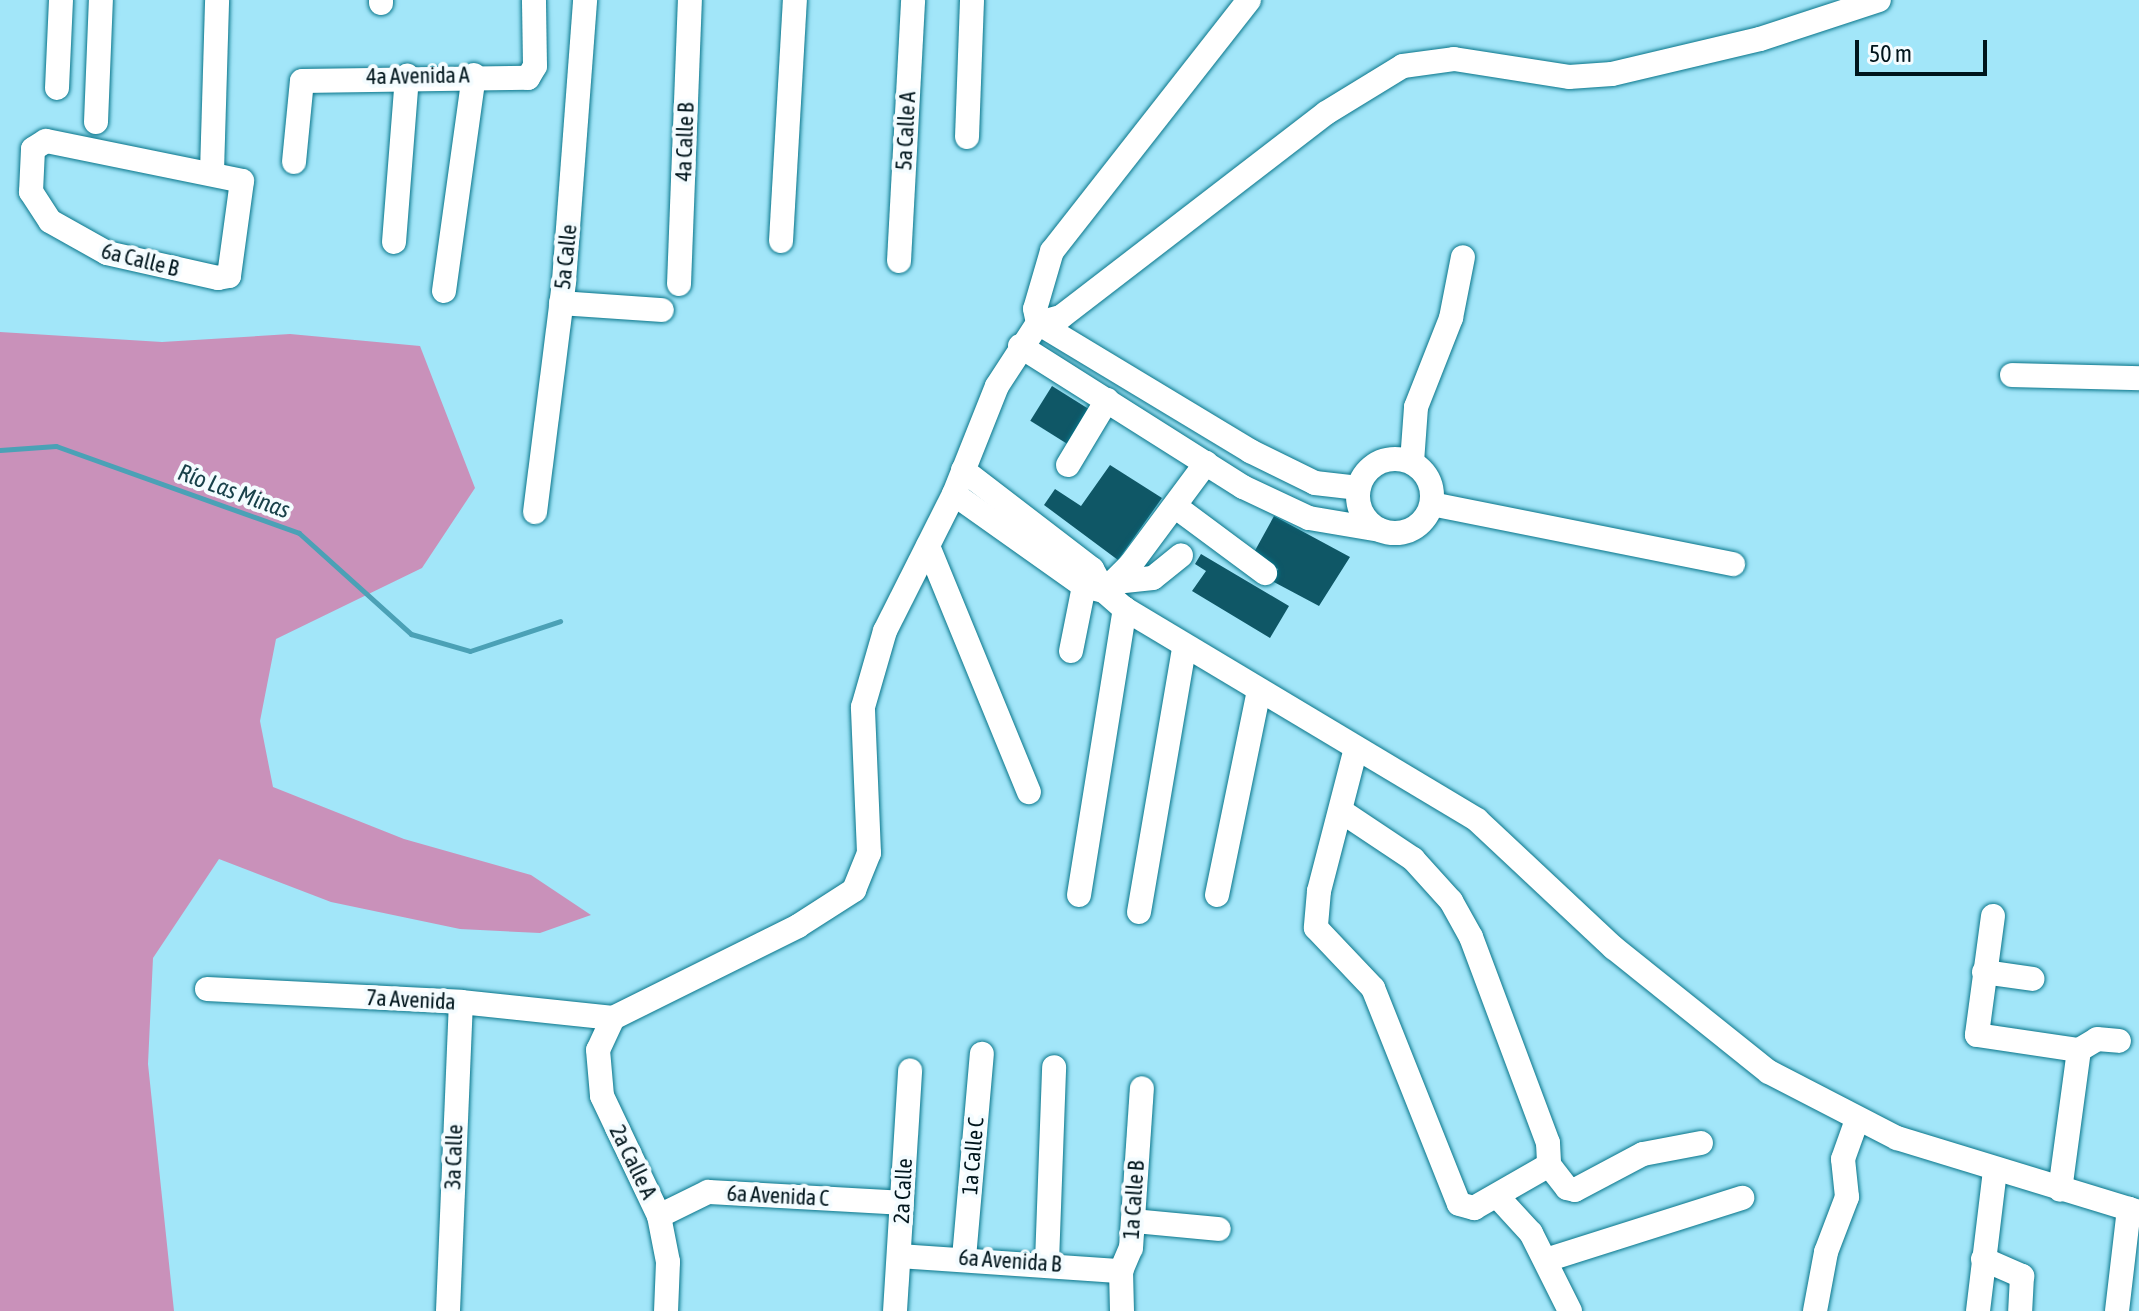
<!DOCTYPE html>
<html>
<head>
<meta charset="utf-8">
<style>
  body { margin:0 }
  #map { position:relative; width:2139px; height:1311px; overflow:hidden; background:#a2e6f9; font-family:"Asap Condensed",sans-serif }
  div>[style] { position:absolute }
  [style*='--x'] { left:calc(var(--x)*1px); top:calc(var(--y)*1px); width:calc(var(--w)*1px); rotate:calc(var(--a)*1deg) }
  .forest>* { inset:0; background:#c991ba }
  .stream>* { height:5px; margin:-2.5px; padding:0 2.5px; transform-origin:2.5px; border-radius:2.5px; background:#4ba1b6 }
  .building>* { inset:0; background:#0f5766; transform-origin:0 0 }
  .roads { filter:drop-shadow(0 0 2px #09758a) drop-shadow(0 0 2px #09758a) }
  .minor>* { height:24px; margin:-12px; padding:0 12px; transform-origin:12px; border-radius:12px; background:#fff }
  .minor>.ring { margin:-12px; padding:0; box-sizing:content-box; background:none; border:24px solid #fff; border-radius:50% }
  span { translate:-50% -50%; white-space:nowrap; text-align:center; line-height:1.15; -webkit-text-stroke:8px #f4fcff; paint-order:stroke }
  .street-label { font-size:22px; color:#00151c }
  .water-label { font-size:24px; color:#19414a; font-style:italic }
  .scale { position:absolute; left:1855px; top:40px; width:132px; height:36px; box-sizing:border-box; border:4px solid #00151c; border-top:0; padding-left:10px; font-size:24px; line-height:28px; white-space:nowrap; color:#00151c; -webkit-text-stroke:6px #f4fcff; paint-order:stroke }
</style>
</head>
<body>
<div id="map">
  <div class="forest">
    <i style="clip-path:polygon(0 332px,162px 342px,290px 334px,420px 346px,475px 488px,422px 568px,276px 639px,260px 721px,273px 787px,404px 839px,531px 875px,591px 915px,540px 933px,460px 929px,331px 902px,219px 859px,153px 958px,148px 1064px,174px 1311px,0 1311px)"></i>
  </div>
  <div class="stream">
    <i style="--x:0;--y:450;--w:56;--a:-4.1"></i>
    <i style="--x:56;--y:446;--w:258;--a:19.7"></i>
    <i style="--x:299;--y:533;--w:151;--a:42"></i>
    <i style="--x:411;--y:634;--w:61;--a:16.1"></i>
    <i style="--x:470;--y:651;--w:95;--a:-18.4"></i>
  </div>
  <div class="building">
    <i style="left:1052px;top:386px;width:49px;height:41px;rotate:32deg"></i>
    <i style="clip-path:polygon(1110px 465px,1162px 498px,1118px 560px,1044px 505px,1055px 489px,1081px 506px)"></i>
    <i style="clip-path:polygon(1274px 516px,1350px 557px,1319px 606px,1272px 581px,1278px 569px,1252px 556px)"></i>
    <i style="clip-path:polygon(1201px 554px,1289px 606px,1270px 638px,1192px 591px,1206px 571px,1195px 564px)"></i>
  </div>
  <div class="roads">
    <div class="minor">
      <i style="--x:1249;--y:0;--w:319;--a:128.1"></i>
      <i style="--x:1052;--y:251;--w:60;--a:106.3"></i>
      <i style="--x:1035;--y:309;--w:14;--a:78"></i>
      <i style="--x:1038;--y:323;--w:248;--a:31.1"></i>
      <i style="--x:1250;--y:451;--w:72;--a:26.2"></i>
      <i style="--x:1315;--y:483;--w:44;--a:6.5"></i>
      <i style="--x:381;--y:3;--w:3;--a:-90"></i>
      <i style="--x:57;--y:88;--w:88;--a:-87.4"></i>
      <i style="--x:96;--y:122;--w:122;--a:-87.7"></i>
      <i style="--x:967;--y:137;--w:137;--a:-87.9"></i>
      <i style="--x:46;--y:141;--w:200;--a:11.5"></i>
      <i style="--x:242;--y:181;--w:96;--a:97.8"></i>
      <i style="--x:229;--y:276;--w:11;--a:170"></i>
      <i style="--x:218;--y:278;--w:114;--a:-167.3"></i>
      <i style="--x:107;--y:253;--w:65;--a:-150.7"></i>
      <i style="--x:50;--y:221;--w:35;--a:-123"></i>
      <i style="--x:31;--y:192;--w:43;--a:-87.3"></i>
      <i style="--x:33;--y:149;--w:15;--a:-32"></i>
      <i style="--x:294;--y:162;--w:81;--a:-84.4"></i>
      <i style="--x:302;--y:81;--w:226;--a:-0.8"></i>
      <i style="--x:528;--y:78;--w:14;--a:-60"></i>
      <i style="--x:535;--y:66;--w:66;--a:-90.9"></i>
      <i style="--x:212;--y:172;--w:172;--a:-88.3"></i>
      <i style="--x:781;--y:241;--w:241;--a:-86.7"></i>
      <i style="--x:394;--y:242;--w:167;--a:-85.5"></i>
      <i style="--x:899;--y:261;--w:261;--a:-86.9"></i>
      <i style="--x:679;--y:284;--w:284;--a:-87.8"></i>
      <i style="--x:444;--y:291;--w:218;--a:-82.1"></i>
      <i style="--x:561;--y:303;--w:101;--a:4"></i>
      <i style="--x:1020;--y:346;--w:264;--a:32.3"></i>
      <i style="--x:1243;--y:487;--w:73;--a:25.2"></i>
      <i style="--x:1309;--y:518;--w:72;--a:9.6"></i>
      <i style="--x:2012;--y:375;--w:127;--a:1.4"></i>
      <i class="ring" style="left:1358px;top:459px;width:50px;height:50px"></i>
      <i style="--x:1412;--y:462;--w:55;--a:-85.8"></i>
      <i style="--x:1416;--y:407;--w:96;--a:-68.5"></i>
      <i style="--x:1451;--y:318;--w:62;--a:-78.9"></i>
      <i style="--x:1068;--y:465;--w:76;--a:-59"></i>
      <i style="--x:963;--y:470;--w:163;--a:37.5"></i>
      <i style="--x:1092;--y:569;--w:25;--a:61"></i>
      <i style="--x:1104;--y:591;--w:28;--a:41"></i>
      <i style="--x:1125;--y:609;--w:410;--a:30.9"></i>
      <i style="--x:1477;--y:820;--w:187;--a:43.1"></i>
      <i style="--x:1614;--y:948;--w:198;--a:38.7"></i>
      <i style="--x:1769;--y:1072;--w:144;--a:27.3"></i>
      <i style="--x:1897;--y:1138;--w:253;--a:17"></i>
      <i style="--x:954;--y:494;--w:159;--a:35.3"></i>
      <i style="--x:1084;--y:586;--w:21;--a:14"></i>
      <i style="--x:1432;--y:504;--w:307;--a:11.3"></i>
      <i style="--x:1176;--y:507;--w:111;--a:36.6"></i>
      <i style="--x:535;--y:512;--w:233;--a:-82.8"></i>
      <i style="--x:564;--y:281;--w:282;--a:-85.7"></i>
      <i style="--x:928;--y:546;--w:266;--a:67.7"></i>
      <i style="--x:1115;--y:582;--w:38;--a:-6"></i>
      <i style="--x:1153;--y:578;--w:36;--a:-39"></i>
      <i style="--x:1104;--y:591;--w:38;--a:-45"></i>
      <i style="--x:1131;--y:564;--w:126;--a:-53.4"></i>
      <i style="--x:1071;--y:651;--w:66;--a:-78.7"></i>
      <i style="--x:1356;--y:748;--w:148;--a:104.5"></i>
      <i style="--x:1319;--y:891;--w:37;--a:95"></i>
      <i style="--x:1316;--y:928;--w:83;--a:46.5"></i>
      <i style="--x:1373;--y:988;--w:232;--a:68.3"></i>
      <i style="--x:1459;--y:1204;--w:16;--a:15"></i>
      <i style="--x:1474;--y:1208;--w:86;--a:-29.8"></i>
      <i style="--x:1341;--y:811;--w:87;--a:33.7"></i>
      <i style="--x:1413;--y:859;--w:57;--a:47.9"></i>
      <i style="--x:1451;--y:901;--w:41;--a:60.9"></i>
      <i style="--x:1471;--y:937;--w:220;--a:69.5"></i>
      <i style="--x:1548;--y:1143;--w:22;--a:87"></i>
      <i style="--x:1549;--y:1165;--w:29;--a:52"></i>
      <i style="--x:1567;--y:1188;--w:8;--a:14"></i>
      <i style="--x:1575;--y:1190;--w:77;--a:-27.9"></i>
      <i style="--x:1643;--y:1154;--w:59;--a:-10.7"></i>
      <i style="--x:1079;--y:895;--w:290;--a:-80.9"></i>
      <i style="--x:1217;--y:895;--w:209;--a:-78.4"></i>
      <i style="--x:1139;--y:912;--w:268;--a:-80.3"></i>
      <i style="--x:1993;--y:916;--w:120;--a:97.7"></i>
      <i style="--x:1977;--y:1035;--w:103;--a:8.4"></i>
      <i style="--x:2079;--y:1050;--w:141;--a:97.7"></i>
      <i style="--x:1984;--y:972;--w:49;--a:8.1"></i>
      <i style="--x:207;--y:989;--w:254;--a:2.9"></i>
      <i style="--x:461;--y:1002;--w:153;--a:6"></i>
      <i style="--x:613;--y:1018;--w:207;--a:-26.4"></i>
      <i style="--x:798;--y:926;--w:67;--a:-32.7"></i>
      <i style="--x:854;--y:890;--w:40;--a:-68"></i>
      <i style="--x:869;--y:853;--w:146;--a:-92.4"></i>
      <i style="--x:863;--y:707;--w:79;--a:-73.9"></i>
      <i style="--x:885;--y:631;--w:153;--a:-63.3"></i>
      <i style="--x:954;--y:494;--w:116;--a:-68.3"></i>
      <i style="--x:997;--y:386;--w:75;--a:-56.9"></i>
      <i style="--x:1038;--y:323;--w:24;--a:-15"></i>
      <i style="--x:1061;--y:317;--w:334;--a:-37.6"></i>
      <i style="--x:1326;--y:113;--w:90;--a:-31.4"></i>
      <i style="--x:1403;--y:66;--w:51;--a:-7.8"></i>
      <i style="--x:1454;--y:59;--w:116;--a:8.9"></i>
      <i style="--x:1569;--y:77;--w:43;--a:-4"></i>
      <i style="--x:1612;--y:74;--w:152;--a:-13.3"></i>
      <i style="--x:1760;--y:39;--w:125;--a:-18.1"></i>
      <i style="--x:613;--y:1018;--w:35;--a:115"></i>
      <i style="--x:598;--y:1050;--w:46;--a:85"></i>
      <i style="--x:602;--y:1096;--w:133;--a:64.6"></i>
      <i style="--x:659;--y:1216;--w:47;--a:78.9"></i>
      <i style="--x:668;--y:1262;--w:49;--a:92.3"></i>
      <i style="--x:2079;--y:1050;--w:21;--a:-31"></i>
      <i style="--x:2097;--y:1039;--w:22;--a:5"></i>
      <i style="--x:1497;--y:1196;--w:50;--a:47.4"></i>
      <i style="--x:1531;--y:1233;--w:87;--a:63.4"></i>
      <i style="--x:659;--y:1216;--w:55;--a:-26.1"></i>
      <i style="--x:708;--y:1192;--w:194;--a:3.2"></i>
      <i style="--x:1134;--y:1221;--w:85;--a:5.4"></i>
      <i style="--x:899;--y:1256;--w:223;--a:3.9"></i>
      <i style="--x:964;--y:1258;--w:205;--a:-85"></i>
      <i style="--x:1983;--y:1259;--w:43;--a:23.6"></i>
      <i style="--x:2022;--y:1276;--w:35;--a:93"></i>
      <i style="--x:1546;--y:1260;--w:206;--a:-17.6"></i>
      <i style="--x:1047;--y:1262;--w:195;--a:-87.9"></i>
      <i style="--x:448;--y:1311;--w:309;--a:-87.6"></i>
      <i style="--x:895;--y:1311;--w:241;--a:-86.4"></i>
      <i style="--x:1122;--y:1311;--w:40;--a:-91.4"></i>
      <i style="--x:1121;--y:1271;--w:25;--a:-67"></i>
      <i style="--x:1131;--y:1248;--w:160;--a:-86.1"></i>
      <i style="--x:1815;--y:1311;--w:60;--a:-79.4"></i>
      <i style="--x:1826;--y:1252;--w:59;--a:-69.1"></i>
      <i style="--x:1847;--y:1197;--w:38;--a:-96"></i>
      <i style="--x:1843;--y:1159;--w:41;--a:-70.3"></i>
      <i style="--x:1978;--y:1311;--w:141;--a:-83.1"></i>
      <i style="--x:2117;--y:1311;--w:103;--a:-83.3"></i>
    </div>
  </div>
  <div class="street-label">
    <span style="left:418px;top:76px;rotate:-1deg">4a Avenida A</span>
    <span style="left:906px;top:131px;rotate:-87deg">5a Calle A</span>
    <span style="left:685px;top:142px;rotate:-88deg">4a Calle B</span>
    <span style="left:566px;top:257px;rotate:-84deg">5a Calle</span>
    <span style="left:140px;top:260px;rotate:14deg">6a Calle B</span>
    <span style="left:411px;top:1000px;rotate:3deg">7a Avenida</span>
    <span style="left:973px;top:1156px;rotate:-85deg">1a Calle C</span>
    <span style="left:454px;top:1157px;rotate:-88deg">3a Calle</span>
    <span style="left:633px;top:1162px;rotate:64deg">2a Calle A</span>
    <span style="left:903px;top:1191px;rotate:-87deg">2a Calle</span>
    <span style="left:778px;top:1196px;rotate:3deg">6a Avenida C</span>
    <span style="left:1134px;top:1200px;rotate:-86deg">1a Calle B</span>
    <span style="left:1010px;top:1261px;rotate:4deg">6a Avenida B</span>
  </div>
  <div class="water-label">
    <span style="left:234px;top:491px;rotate:20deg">Río Las Minas</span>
  </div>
  <div class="scale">50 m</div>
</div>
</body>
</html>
